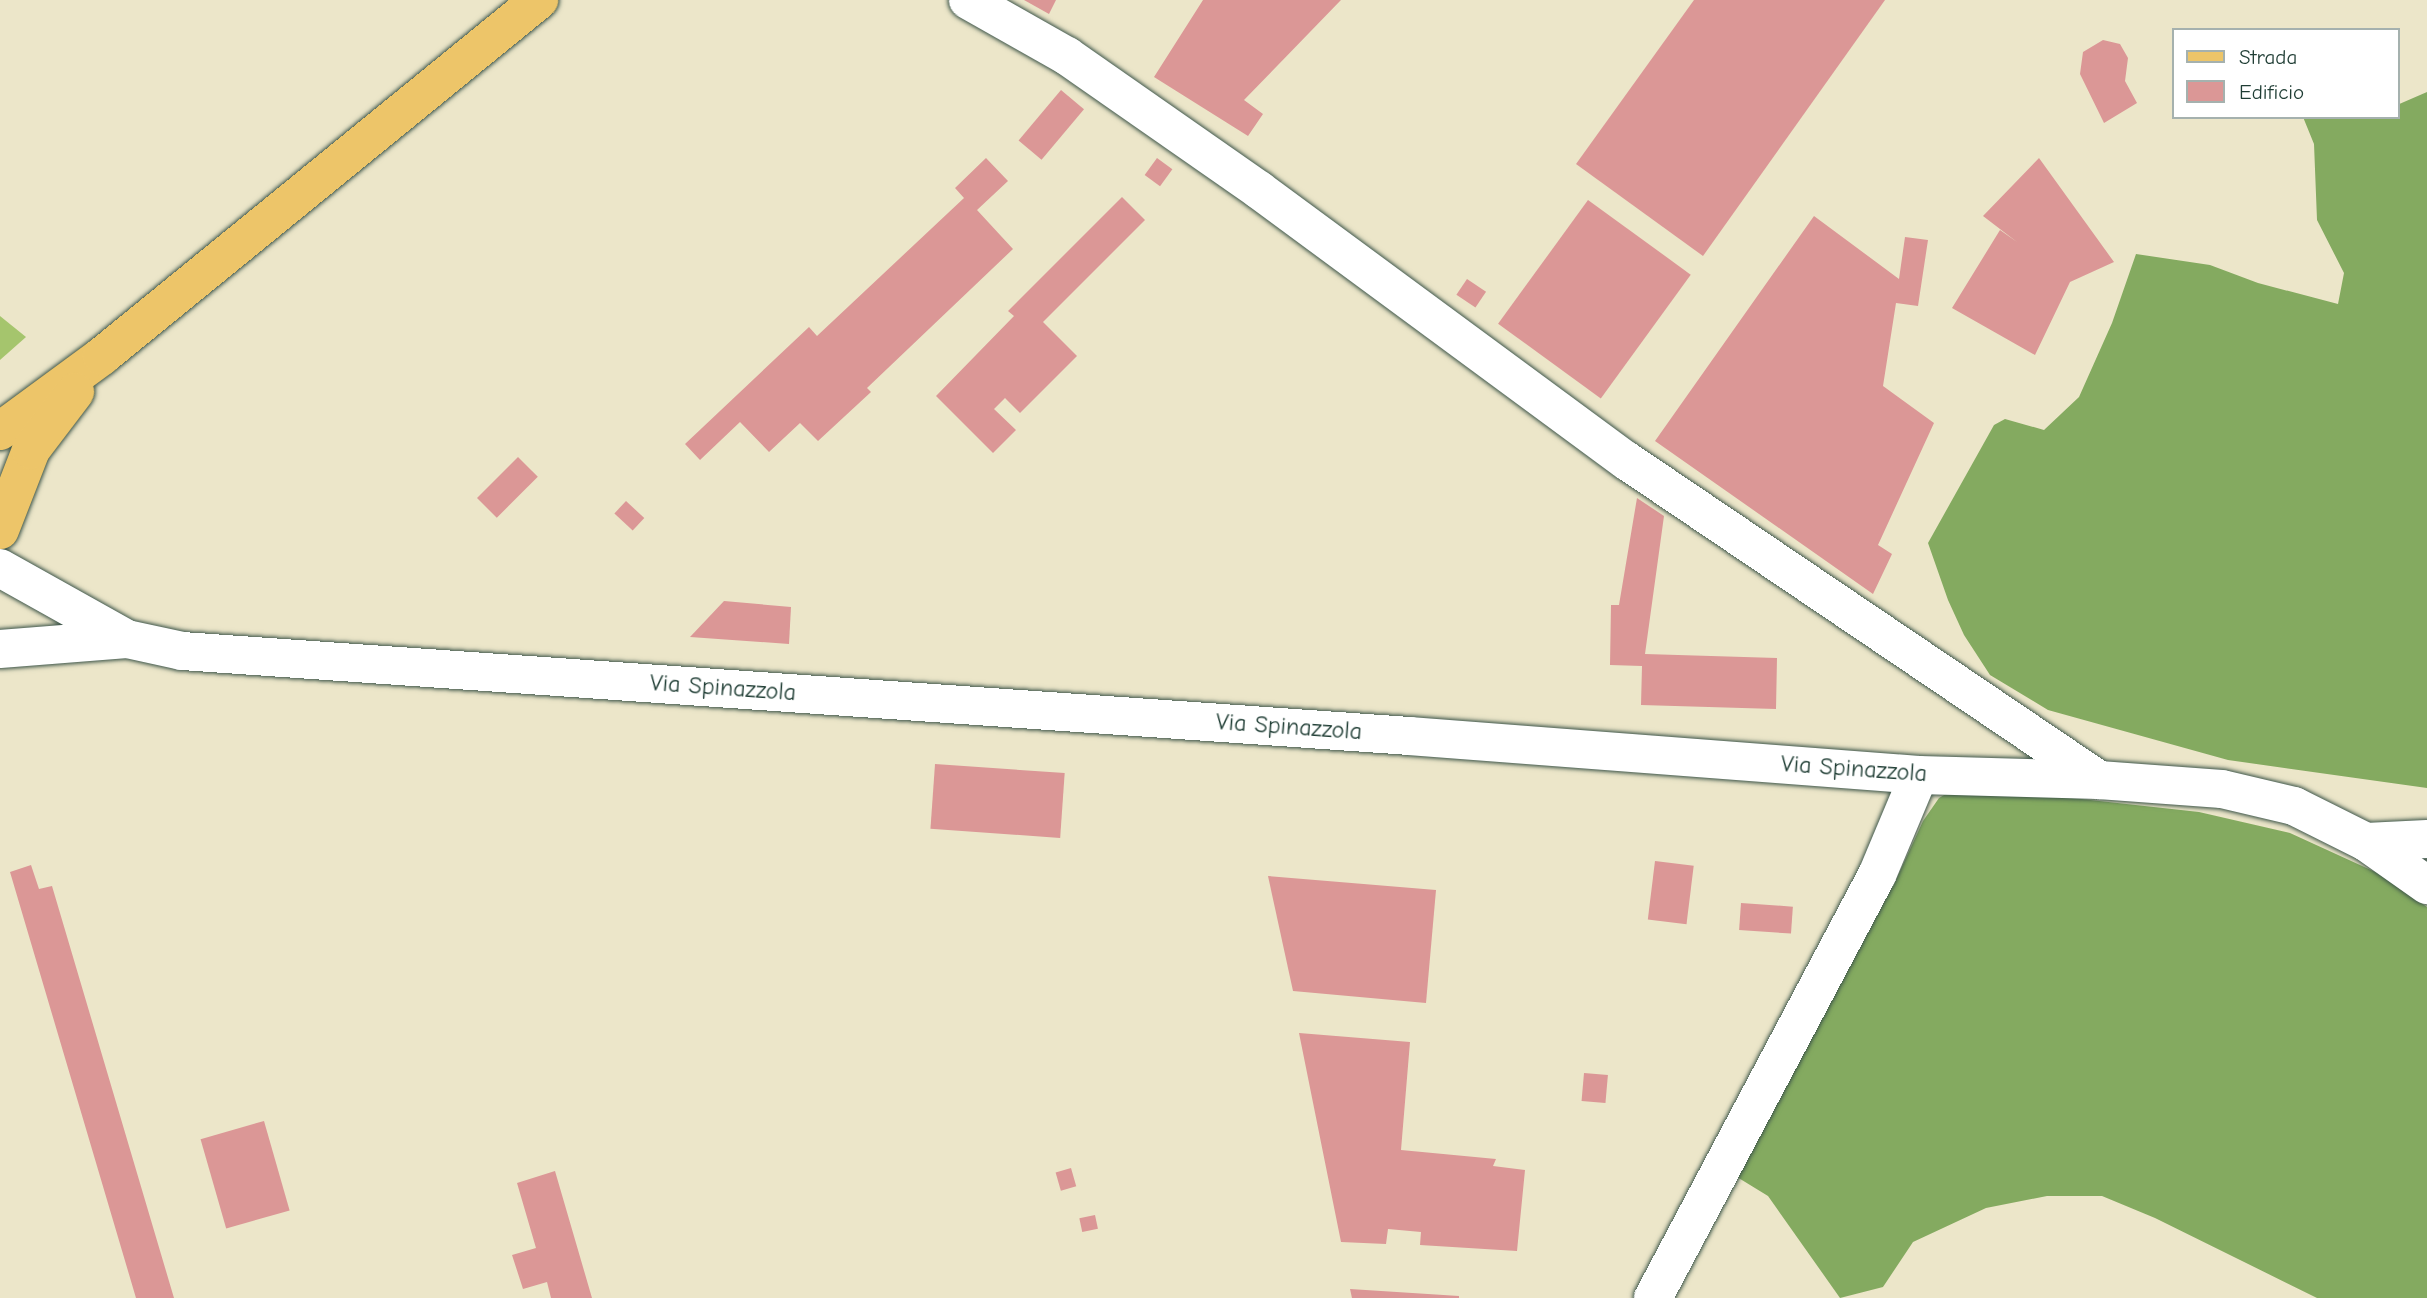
<!DOCTYPE html>
<html>
<head>
<meta charset="utf-8">
<style>
  body { margin:0 }
  #map { position:relative; width:2427px; height:1298px; overflow:hidden; background:#ece6c9; font-family:"Comic Neue",sans-serif }
  div>[style] { position:absolute }
  [style*='--x'] { left:calc(var(--x)*1px); top:calc(var(--y)*1px); width:calc(var(--w)*1px); rotate:calc(var(--a)*1deg) }
  .green>* { inset:0; background:#a5c56d }
  .forest>* { inset:0; background:#84aa60 }
  .building>* { inset:0; background:#db9796; transform-origin:0 0 }
  .roads { filter:drop-shadow(0 0 2px #3e564a) drop-shadow(0 0 2px #3e564a) }
  .minor>* { height:38px; margin:-19px; padding:0 19px; transform-origin:19px; border-radius:19px; background:#fff }
  .major>* { height:38px; margin:-19px; padding:0 19px; transform-origin:19px; border-radius:19px; background:#edc569 }
  span { translate:-50% -50%; white-space:nowrap; text-align:center; line-height:1.15; -webkit-text-stroke:7px #fff; paint-order:stroke }
  .street-label { font-size:24px; color:#1f3d34 }
  .legend { position:absolute; left:2172px; top:28px; width:228px; height:91px; box-sizing:border-box; background:#fff; border:2px solid #a5b1ae; margin:0; padding:9px 12px; list-style:none; font-size:21px; color:#1f3d34 }
  .legend li { display:flex; align-items:center; gap:14px; height:35px }
  .legend b { width:35px; border:2px solid #a5b1ae }
</style>
</head>
<body>
<div id="map">
  <div class="green">
    <i style="clip-path:polygon(0 316px,26px 337px,0 360px)"></i>
  </div>
  <div class="forest">
    <i style="clip-path:polygon(2427px 92px,2427px 788px,2228px 760px,2048px 710px,1990px 675px,1964px 635px,1948px 600px,1928px 543px,1994px 425px,2005px 419px,2044px 430px,2079px 397px,2112px 323px,2136px 254px,2210px 265px,2258px 283px,2338px 304px,2344px 273px,2317px 220px,2314px 144px,2303px 117px,2397px 117px,2397px 105px)"></i>
    <i style="clip-path:polygon(1951px 791px,2072px 798px,2199px 812px,2290px 833px,2384px 876px,2427px 907px,2427px 1298px,2317px 1298px,2155px 1218px,2102px 1196px,2047px 1196px,1986px 1208px,1913px 1242px,1883px 1287px,1840px 1298px,1768px 1196px,1737px 1177px,1895px 882px,1923px 821px,1939px 798px)"></i>
  </div>
  <div class="building">
    <i style="clip-path:polygon(1024px 0,1056px 0,1049px 14px)"></i>
    <i style="clip-path:polygon(1203px 0,1341px 0,1244px 100px,1263px 114px,1248px 136px,1154px 77px)"></i>
    <i style="clip-path:polygon(1694px 0,1885px 0,1703px 256px,1576px 164px)"></i>
    <i style="clip-path:polygon(2103px 40px,2120px 44px,2128px 58px,2125px 81px,2137px 103px,2104px 123px,2080px 74px,2083px 52px)"></i>
    <i style="left:1061px;top:90px;width:30px;height:66px;rotate:40deg"></i>
    <i style="clip-path:polygon(986px 158px,1008px 181px,977px 210px,1013px 249px,867px 388px,871px 392px,818px 441px,800px 423px,769px 452px,740px 422px,700px 460px,685px 444px,809px 327px,817px 336px,964px 198px,955px 188px)"></i>
    <i style="left:1157px;top:158px;width:19px;height:21px;rotate:36deg"></i>
    <i style="clip-path:polygon(2039px 158px,2114px 262px,2070px 282px,2035px 355px,1952px 308px,2000px 230px,2017px 242px,1983px 216px)"></i>
    <i style="clip-path:polygon(1122px 197px,1145px 220px,1043px 322px,1077px 356px,1020px 413px,1005px 398px,994px 409px,1016px 430px,993px 453px,936px 396px,1014px 316px,1008px 311px)"></i>
    <i style="left:1588px;top:200px;width:127px;height:153px;rotate:36deg"></i>
    <i style="clip-path:polygon(1814px 216px,1899px 279px,1905px 237px,1928px 240px,1918px 306px,1896px 303px,1883px 386px,1934px 423px,1878px 545px,1892px 554px,1873px 594px,1655px 441px)"></i>
    <i style="left:1467px;top:279px;width:23px;height:19px;rotate:34deg"></i>
    <i style="left:518px;top:457px;width:28px;height:58px;rotate:45deg"></i>
    <i style="clip-path:polygon(1637px 498px,1664px 516px,1645px 654px,1777px 658px,1776px 709px,1641px 705px,1642px 666px,1610px 665px,1611px 605px,1619px 605px)"></i>
    <i style="left:626px;top:501px;width:25px;height:17px;rotate:43deg"></i>
    <i style="clip-path:polygon(724px 601px,791px 607px,789px 644px,690px 637px)"></i>
    <i style="left:935px;top:764px;width:130px;height:65px;rotate:4deg"></i>
    <i style="left:1655px;top:861px;width:39px;height:59px;rotate:7deg"></i>
    <i style="clip-path:polygon(31px 865px,39px 889px,52px 886px,174px 1298px,136px 1298px,10px 872px)"></i>
    <i style="clip-path:polygon(1268px 876px,1436px 890px,1426px 1003px,1293px 991px)"></i>
    <i style="left:1741px;top:903px;width:52px;height:27px;rotate:4deg"></i>
    <i style="clip-path:polygon(1299px 1033px,1410px 1042px,1401px 1150px,1496px 1159px,1493px 1166px,1525px 1170px,1517px 1251px,1420px 1245px,1421px 1232px,1388px 1229px,1386px 1244px,1341px 1242px)"></i>
    <i style="left:1584px;top:1073px;width:24px;height:28px;rotate:5deg"></i>
    <i style="left:264px;top:1121px;width:93px;height:66px;rotate:74deg"></i>
    <i style="left:1071px;top:1168px;width:19px;height:16px;rotate:74deg"></i>
    <i style="clip-path:polygon(555px 1171px,592px 1298px,551px 1298px,547px 1282px,523px 1289px,512px 1255px,536px 1248px,517px 1183px)"></i>
    <i style="left:1095px;top:1215px;width:14px;height:16px;rotate:78deg"></i>
    <i style="clip-path:polygon(1350px 1289px,1459px 1296px,1459px 1298px,1352px 1298px)"></i>
  </div>
  <div class="roads">
    <div class="minor">
      <i style="--x:968;--y:0;--w:114;--a:29.5"></i>
      <i style="--x:1067;--y:56;--w:234;--a:34.9"></i>
      <i style="--x:1259;--y:190;--w:457;--a:36.4"></i>
      <i style="--x:1627;--y:461;--w:570;--a:34.05"></i>
      <i style="--x:0;--y:568;--w:145;--a:29.2"></i>
      <i style="--x:127;--y:639;--w:56;--a:12.3"></i>
      <i style="--x:182;--y:651;--w:1230;--a:3.96"></i>
      <i style="--x:1409;--y:736;--w:511;--a:4.37"></i>
      <i style="--x:1919;--y:775;--w:180;--a:1.6"></i>
      <i style="--x:2099;--y:780;--w:123;--a:4.2"></i>
      <i style="--x:2222;--y:789;--w:74;--a:13.3"></i>
      <i style="--x:2294;--y:806;--w:80;--a:26.6"></i>
      <i style="--x:2366;--y:842;--w:75;--a:35.2"></i>
      <i style="--x:0;--y:649;--w:127;--a:-4.5"></i>
      <i style="--x:2366;--y:842;--w:61;--a:-2.8"></i>
      <i style="--x:1653;--y:1298;--w:479;--a:-62.1"></i>
      <i style="--x:1877;--y:875;--w:108;--a:-67.2"></i>
    </div>
    <div class="major">
      <i style="--x:0;--y:431;--w:127;--a:-36.3"></i>
      <i style="--x:102;--y:356;--w:564;--a:-39.17"></i>
      <i style="--x:0;--y:530;--w:86;--a:-68.8"></i>
      <i style="--x:31;--y:450;--w:73;--a:-52.8"></i>
    </div>
  </div>
  <div class="street-label">
    <span style="left:723px;top:688px;rotate:4deg">Via Spinazzola</span>
    <span style="left:1289px;top:727px;rotate:4deg">Via Spinazzola</span>
    <span style="left:1854px;top:769px;rotate:4deg">Via Spinazzola</span>
  </div>
  <ul class="legend">
  <li><b style="height:9px;background:#edc569"></b>Strada</li>
  <li><b style="height:19px;background:#db9796"></b>Edificio</li>
  </ul>
</div>
</body>
</html>
